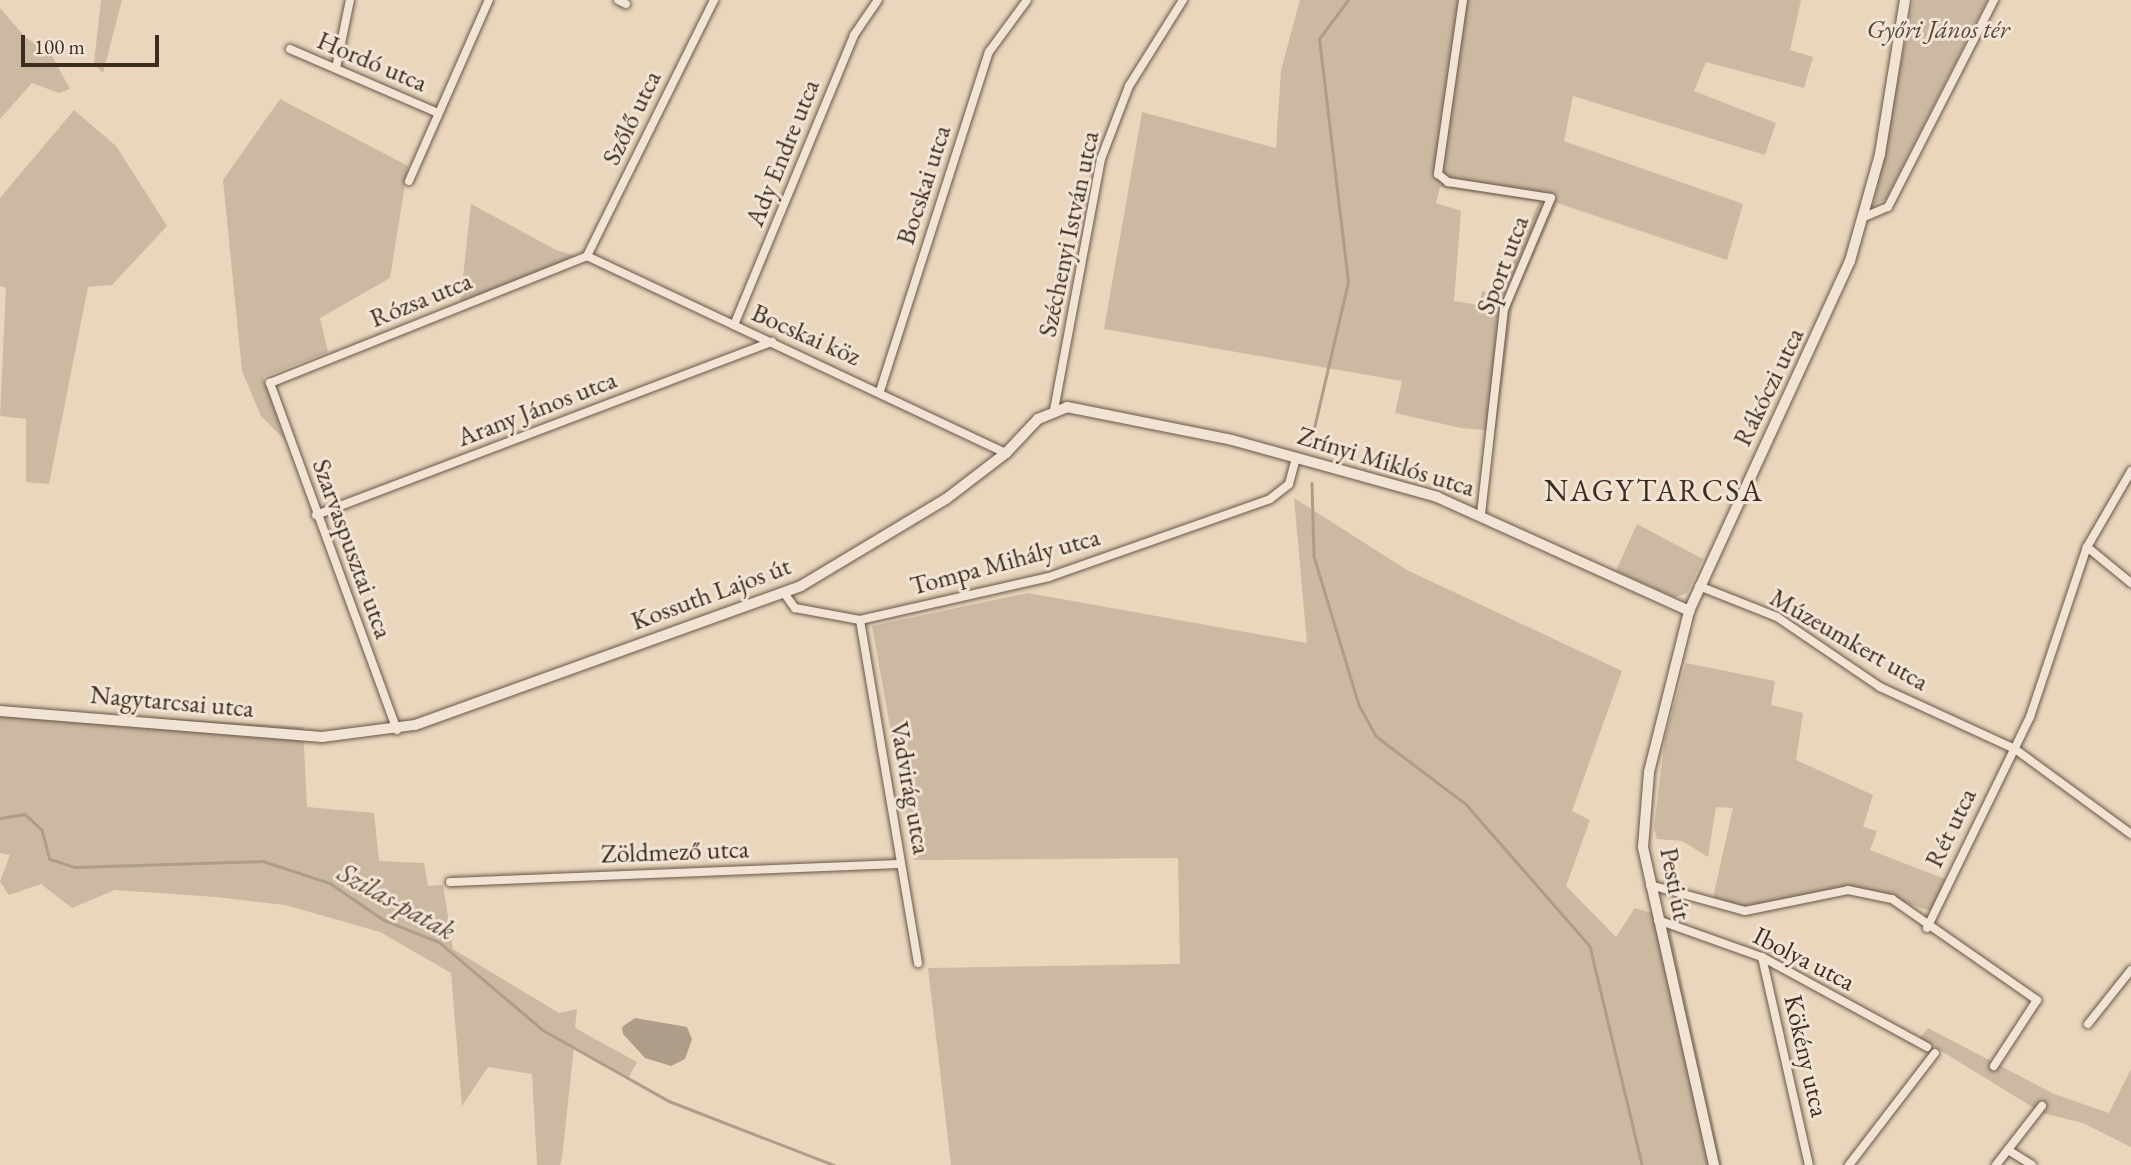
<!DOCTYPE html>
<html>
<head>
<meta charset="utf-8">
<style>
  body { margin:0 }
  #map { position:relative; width:2131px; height:1165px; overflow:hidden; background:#e9d6bd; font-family:"EB Garamond",serif }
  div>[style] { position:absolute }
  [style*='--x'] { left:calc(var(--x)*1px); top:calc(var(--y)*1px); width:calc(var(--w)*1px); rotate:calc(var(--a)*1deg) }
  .green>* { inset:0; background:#ccb9a2 }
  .water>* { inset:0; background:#ae9d88 }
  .stream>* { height:2.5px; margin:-1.25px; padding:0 1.25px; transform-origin:1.25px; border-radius:1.25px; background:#ae9d88 }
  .roads { filter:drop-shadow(0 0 2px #675747) drop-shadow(0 0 2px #675747) }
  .street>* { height:8px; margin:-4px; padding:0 4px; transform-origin:4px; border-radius:4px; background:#f1e4d4 }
  .secondary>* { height:10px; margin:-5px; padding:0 5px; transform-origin:5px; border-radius:5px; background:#f1e4d4 }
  span { translate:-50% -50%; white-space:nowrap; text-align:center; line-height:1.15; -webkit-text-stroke:6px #f1e4d4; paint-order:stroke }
  .park-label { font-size:26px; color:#59493a; font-style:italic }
  .street-label { font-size:26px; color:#3c2d20 }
  .water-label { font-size:28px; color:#58493a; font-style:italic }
  .quarter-label { font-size:30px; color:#3c2d20; letter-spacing:2px }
  .scale { position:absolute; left:21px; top:35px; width:138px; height:32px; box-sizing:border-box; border:4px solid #3c2d20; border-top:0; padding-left:9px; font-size:21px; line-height:24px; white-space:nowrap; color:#3c2d20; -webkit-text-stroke:5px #f1e4d4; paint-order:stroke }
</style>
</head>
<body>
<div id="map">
  <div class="green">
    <i style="clip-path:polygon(101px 0,122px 0,103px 73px,94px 63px)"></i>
    <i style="clip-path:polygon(evenodd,1300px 0,1801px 0,1790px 50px,1813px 57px,1804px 88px,1706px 62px,1694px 91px,1776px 123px,1765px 155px,1573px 96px,1564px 141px,1743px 204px,1727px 260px,1557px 203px,1513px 303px,1496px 431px,1461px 428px,1395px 413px,1402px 381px,1104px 329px,1142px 112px,1276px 148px,1281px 70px,1300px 0,1440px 187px,1539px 202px,1499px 294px,1482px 291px,1479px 305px,1454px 301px,1461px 211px,1436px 203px,1440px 187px)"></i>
    <i style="clip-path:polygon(1913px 0,1987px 0,1886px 199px,1874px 204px)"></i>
    <i style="clip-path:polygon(0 8px,26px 38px,50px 52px,70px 89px,59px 93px,32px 83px,0 119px)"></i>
    <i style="clip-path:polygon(280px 99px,408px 166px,390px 278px,320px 318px,328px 352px,263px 377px,285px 440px,261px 416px,242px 371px,223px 180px)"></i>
    <i style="clip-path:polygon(74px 110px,116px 146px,167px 226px,112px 285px,88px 287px,49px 484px,26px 482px,26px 419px,0 416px,6px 288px,0 286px,0 198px)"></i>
    <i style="clip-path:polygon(471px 204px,556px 250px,582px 258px,460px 305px)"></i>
    <i style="clip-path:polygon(1294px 498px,1407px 570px,1622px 671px,1572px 811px,1590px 820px,1566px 886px,1616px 937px,1635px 908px,1668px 918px,1722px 1165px,951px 1165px,928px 968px,1180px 964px,1178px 858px,914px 860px,872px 626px,1028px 593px,1307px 643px)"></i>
    <i style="clip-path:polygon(1637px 524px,1703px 559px,1687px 593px,1675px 597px,1616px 571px)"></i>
    <i style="clip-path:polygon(1686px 663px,1775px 681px,1771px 705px,1803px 713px,1796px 760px,1873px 795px,1863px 827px,1877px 831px,1870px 850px,1945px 879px,1931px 911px,1857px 888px,1744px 909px,1712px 902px,1733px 808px,1716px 807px,1708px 857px,1682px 841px,1657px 839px,1654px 828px,1665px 738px)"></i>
    <i style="clip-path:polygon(0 708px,303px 727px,307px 807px,374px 813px,379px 861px,424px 863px,428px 886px,443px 885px,453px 949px,559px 1013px,577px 1009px,575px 1028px,637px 1062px,629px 1077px,574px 1046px,562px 1158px,560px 1165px,537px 1165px,532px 1074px,488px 1067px,462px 1106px,451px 973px,380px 932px,285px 905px,216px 897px,115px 890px,72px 908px,41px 884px,9px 895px,0 882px,10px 855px,0 853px)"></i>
    <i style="clip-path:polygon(1928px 1028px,2054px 1094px,2109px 1113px,2131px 1069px,2131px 1147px,2083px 1123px,2042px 1113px,1920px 1038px)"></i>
  </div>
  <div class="water">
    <i style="clip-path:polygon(635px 1018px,687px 1027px,692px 1039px,685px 1059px,671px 1066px,645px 1058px,623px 1034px,622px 1027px)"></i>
  </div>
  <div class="stream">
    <i style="--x:1311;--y:441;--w:163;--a:-76.9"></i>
    <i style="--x:1348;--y:282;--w:245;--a:-96.8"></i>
    <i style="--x:1319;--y:39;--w:49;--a:-53.4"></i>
    <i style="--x:1312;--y:483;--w:73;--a:88.4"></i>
    <i style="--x:1314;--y:556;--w:156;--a:73.2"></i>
    <i style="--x:1359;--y:705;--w:35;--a:61"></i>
    <i style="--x:1376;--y:736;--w:113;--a:37.1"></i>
    <i style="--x:1466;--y:804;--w:189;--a:48.9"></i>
    <i style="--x:1590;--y:946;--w:225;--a:76.6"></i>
    <i style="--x:0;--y:818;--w:25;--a:-9"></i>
    <i style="--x:25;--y:814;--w:23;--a:43"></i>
    <i style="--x:42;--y:830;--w:30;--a:75"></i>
    <i style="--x:50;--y:859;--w:26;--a:18"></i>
    <i style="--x:75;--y:867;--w:188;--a:-1.8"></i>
    <i style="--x:263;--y:861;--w:71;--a:18.2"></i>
    <i style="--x:330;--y:883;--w:65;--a:34.4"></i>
    <i style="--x:384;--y:920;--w:59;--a:21.8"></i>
    <i style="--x:439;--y:942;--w:136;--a:40.2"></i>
    <i style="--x:543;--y:1030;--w:145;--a:29.4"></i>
    <i style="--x:669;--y:1101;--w:177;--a:21.2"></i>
  </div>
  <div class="roads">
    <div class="street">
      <i style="--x:618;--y:0;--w:9;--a:27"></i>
      <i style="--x:1463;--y:0;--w:176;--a:98.2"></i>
      <i style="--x:1438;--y:174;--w:13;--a:39"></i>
      <i style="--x:1448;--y:182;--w:104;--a:8.8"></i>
      <i style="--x:1551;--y:198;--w:121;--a:112.9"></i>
      <i style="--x:1504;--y:309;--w:207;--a:96.4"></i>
      <i style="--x:290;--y:49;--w:161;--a:23.4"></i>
      <i style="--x:336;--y:68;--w:69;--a:-78.4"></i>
      <i style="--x:409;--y:181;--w:198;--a:-66.2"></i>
      <i style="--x:1864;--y:217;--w:26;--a:-23"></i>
      <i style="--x:1888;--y:207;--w:233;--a:-62.9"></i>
      <i style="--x:587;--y:256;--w:463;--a:25.2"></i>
      <i style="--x:587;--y:256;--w:286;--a:-63.6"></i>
      <i style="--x:734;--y:325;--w:314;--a:-67.5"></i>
      <i style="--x:854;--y:35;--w:42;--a:-55.6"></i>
      <i style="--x:880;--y:391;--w:356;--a:-72.2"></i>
      <i style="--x:989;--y:52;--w:64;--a:-53.8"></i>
      <i style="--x:1054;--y:410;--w:255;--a:-79.4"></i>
      <i style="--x:1101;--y:159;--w:78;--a:-69"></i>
      <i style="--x:1129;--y:86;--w:102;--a:-57.9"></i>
      <i style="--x:316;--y:515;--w:488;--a:-20.8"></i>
      <i style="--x:2087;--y:547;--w:57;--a:39.3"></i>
      <i style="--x:1699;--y:586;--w:84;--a:21.7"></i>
      <i style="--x:1777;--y:617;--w:125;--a:34.2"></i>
      <i style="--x:1880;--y:687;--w:149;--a:24.7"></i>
      <i style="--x:2015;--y:749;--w:144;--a:36.2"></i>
      <i style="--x:784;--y:593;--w:19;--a:54"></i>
      <i style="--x:795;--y:608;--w:66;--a:10.5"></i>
      <i style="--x:860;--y:620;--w:194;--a:-12.8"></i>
      <i style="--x:1049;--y:577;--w:234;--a:-19.4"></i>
      <i style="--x:1270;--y:499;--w:24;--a:-38"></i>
      <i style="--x:1289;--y:484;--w:28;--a:-75"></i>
      <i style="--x:860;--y:620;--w:348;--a:80.4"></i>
      <i style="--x:397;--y:730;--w:370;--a:-110.1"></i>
      <i style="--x:270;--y:383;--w:341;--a:-21.8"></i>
      <i style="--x:450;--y:882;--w:451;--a:-2.3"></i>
      <i style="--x:1650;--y:885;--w:98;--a:15.3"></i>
      <i style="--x:1745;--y:911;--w:105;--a:-11.5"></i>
      <i style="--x:1848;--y:890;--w:45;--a:11.6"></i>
      <i style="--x:1892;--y:899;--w:177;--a:34.9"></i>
      <i style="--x:2037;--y:1000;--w:79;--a:123.1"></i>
      <i style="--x:1658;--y:920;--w:110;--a:19.6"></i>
      <i style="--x:1762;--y:957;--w:188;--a:28.6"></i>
      <i style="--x:1927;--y:928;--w:235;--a:-64"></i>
      <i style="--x:2030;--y:717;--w:179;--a:-71.5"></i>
      <i style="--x:2087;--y:547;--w:88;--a:-59.9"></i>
      <i style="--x:1762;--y:957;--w:213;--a:77.3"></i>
      <i style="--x:2088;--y:1024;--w:69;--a:-51.5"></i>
      <i style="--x:2008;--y:1150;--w:28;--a:32"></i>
      <i style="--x:1849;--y:1165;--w:141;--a:-52.5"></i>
      <i style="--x:1996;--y:1165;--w:75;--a:-52.1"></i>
    </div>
    <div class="secondary">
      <i style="--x:0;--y:711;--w:323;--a:4.6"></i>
      <i style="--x:322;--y:737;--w:94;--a:-7.4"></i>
      <i style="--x:415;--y:725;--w:410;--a:-19.8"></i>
      <i style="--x:801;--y:586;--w:169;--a:-31"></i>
      <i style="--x:946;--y:499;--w:76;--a:-37.5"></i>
      <i style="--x:1006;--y:453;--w:47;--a:-46.7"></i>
      <i style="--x:1038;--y:419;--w:31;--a:-22"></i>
      <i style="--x:1067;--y:407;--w:168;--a:11.3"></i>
      <i style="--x:1232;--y:440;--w:213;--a:15.5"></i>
      <i style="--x:1437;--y:497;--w:277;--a:24.3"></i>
      <i style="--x:1714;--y:1165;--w:326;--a:-102.6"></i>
      <i style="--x:1643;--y:847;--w:75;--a:-85.4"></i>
      <i style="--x:1649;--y:772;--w:166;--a:-76"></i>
      <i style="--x:1689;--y:611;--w:385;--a:-65.3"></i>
      <i style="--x:1850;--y:261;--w:111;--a:-74.3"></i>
      <i style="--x:1880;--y:154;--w:156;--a:-80.8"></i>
    </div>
  </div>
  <div class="park-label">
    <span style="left:1938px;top:30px">Győri János tér</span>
  </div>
  <div class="street-label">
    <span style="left:372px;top:62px;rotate:23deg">Hordó utca</span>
    <span style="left:632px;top:118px;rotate:-64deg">Szőlő utca</span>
    <span style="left:783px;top:153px;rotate:-68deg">Ady Endre utca</span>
    <span style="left:924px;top:185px;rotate:-72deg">Bocskai utca</span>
    <span style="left:1069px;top:234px;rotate:-78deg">Széchenyi István utca</span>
    <span style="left:1503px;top:265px;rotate:-69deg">Sport utca</span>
    <span style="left:421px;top:300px;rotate:-22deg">Rózsa utca</span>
    <span style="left:806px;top:335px;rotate:24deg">Bocskai köz</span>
    <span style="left:1769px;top:387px;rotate:-64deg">Rákóczi utca</span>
    <span style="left:537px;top:409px;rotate:-21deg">Arany János utca</span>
    <span style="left:1386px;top:462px;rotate:17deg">Zrínyi Miklós utca</span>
    <span style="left:352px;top:549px;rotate:70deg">Szarvaspusztai utca</span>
    <span style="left:1005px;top:562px;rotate:-15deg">Tompa Mihály utca</span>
    <span style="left:711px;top:594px;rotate:-20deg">Kossuth Lajos út</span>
    <span style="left:1849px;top:640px;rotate:30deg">Múzeumkert utca</span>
    <span style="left:172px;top:702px;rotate:5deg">Nagytarcsai utca</span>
    <span style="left:910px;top:788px;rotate:80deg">Vadvirág utca</span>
    <span style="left:1951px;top:828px;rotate:-64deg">Rét utca</span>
    <span style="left:675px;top:852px;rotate:-2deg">Zöldmező utca</span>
    <span style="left:1675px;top:884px;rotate:79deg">Pesti út</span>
    <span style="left:1804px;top:959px;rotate:27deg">Ibolya utca</span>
    <span style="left:1806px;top:1056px;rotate:77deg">Kökény utca</span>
  </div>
  <div class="water-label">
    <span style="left:397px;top:901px;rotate:29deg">Szilas-patak</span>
  </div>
  <div class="quarter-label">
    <span style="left:1654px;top:491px">NAGYTARCSA</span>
  </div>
  <div class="scale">100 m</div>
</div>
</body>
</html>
